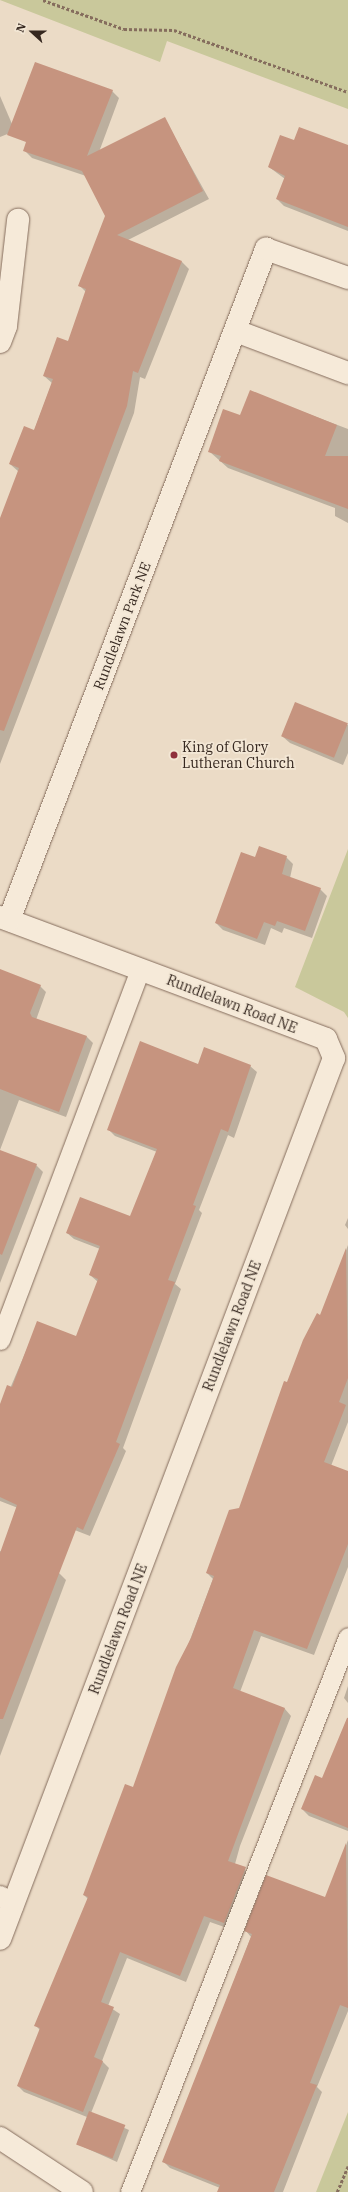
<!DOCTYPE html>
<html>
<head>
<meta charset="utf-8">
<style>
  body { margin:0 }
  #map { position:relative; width:348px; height:2192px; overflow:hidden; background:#ebdbc6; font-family:"IBM Plex Serif",serif }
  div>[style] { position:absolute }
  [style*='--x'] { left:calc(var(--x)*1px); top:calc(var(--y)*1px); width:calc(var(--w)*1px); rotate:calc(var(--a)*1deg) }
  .green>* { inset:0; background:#c9c89b }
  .shadow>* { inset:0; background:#0003 }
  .building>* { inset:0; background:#c6947f; transform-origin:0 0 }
  .path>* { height:2.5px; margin-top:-1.25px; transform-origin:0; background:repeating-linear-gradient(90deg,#856d5d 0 3px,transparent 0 5px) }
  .roads { filter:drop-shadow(0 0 1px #856d5d) drop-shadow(0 0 1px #856d5d) }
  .lane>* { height:19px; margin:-9.5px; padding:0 9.5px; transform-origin:9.5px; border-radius:9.5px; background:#f6ead9 }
  .street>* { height:22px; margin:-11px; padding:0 11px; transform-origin:11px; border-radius:11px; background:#f6ead9 }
  .dots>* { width:11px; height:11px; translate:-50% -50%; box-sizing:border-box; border:2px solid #f3e7d5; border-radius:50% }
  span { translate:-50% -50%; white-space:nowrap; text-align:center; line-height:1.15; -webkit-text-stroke:3.5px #f3e7d5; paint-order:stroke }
  .street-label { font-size:14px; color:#362820 }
  .poi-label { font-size:14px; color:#362820 }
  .left { translate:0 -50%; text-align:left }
  .north { position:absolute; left:12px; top:12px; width:40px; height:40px; -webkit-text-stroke:3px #f3e7d5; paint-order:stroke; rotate:291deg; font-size:11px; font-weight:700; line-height:16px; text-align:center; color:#362820 }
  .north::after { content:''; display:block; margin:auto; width:14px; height:18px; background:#362820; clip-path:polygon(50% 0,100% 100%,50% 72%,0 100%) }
</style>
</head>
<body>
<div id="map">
  <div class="green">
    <i style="clip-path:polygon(0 0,348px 0,348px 109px,167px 41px,160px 62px)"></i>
    <i style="clip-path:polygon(348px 849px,348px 1018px,344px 1012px,295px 987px)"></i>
    <i style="clip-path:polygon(348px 2112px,348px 2192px,316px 2192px)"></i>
  </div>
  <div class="shadow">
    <i style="clip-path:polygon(112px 91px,119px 98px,99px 152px,164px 118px,209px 199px,128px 240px,182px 262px,189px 269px,145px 379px,140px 377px,134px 413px,0 764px,0 520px,19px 472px,10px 464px,34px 431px,52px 383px,44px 376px,68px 343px,86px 292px,80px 286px,106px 216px,86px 176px,32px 158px,24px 150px)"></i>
    <i style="clip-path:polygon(0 96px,15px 131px,0 137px)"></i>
    <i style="clip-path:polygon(294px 141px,348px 147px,348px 231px,284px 206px,277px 199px,285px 179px,269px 167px)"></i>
    <i style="clip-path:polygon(251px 392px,348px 429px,348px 523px,335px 516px,335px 508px,228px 468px,210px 452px,241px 417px)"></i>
    <i style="clip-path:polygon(295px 704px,348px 725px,348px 753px,343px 765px,290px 743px,282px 736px)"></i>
    <i style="clip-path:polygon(286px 857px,293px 864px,290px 878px,320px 889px,327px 896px,312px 938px,284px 928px,282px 933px,271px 928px,265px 945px,223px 930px,216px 923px,256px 859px)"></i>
    <i style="clip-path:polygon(0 971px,40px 986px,46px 992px,36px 1020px,87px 1037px,93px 1043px,66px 1117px,19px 1100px,0 1150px)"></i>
    <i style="clip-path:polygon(199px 1065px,250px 1066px,257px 1072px,234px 1138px,228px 1135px,199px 1210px,202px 1213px,175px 1284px,181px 1289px,123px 1448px,126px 1451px,90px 1536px,0 1501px,0 1412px,38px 1323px,77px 1338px,98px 1282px,90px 1275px,100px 1249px,74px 1239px,67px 1233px,131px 1217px,157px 1152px,115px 1136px,108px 1129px)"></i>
    <i style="clip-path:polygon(0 1151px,36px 1165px,43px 1172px,0 1283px)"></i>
    <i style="clip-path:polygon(348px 1218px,348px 1229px,345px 1225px)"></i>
    <i style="clip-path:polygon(348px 1245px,348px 1422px,331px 1466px,348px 1472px,348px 1567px,314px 1655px,261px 1636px,240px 1692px,285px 1709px,291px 1716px,240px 1846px,235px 1864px,252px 1875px,230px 1929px,210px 1922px,186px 1982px,127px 1958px,108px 2006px,120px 2014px,102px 2061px,109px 2068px,91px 2113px,129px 2130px,117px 2162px,77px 2144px,87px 2117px,24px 2092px,18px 2086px,40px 2030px,36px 2026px,88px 1899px,84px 1895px,134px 1788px,213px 1579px,207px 1573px,240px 1508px,288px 1384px,321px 1316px)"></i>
    <i style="clip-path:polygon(0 1551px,59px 1573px,66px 1580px,0 1756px)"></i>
    <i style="clip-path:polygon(348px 1686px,348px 1703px,344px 1698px)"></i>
    <i style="clip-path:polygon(348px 1717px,348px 1831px,309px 1816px,302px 1809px,323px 1779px)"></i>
    <i style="clip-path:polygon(348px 1840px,348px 2011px,317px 2087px,322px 2092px,283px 2192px,218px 2192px,220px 2188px,170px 2168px,164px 2162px,251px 1937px,246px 1931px,326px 1898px)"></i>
  </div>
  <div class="building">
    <i style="clip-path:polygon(35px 62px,113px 90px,87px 156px,165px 117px,203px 191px,117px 235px,182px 261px,138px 373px,133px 371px,127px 406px,4px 731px,0 730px,0 518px,19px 468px,9px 464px,24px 426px,34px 430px,53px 379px,43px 376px,57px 337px,68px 341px,86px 289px,78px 286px,105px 216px,82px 171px,23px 151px,26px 142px,7px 135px)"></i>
    <i style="clip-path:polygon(299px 127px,348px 145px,348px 227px,276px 199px,285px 176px,268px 167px,280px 135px,294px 140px)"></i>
    <i style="clip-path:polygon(250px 390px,337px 425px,325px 456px,348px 456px,348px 509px,219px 461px,221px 456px,208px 452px,223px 409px,240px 415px)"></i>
    <i style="left:295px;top:702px;width:57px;height:37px;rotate:22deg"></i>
    <i style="clip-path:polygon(259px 846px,287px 856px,282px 874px,321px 888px,305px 931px,277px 921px,275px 926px,264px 922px,257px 939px,215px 923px,241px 852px,255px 857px)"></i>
    <i style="clip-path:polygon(0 969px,41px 985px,30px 1013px,32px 1017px,87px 1036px,59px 1112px,0 1089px)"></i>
    <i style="clip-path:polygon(140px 1041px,198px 1064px,204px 1047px,251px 1065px,228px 1132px,221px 1129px,193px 1205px,196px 1206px,168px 1280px,175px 1282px,116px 1442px,120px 1444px,83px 1530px,77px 1527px,3px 1719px,0 1719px,0 1553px,17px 1505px,0 1497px,0 1404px,7px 1385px,12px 1387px,37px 1321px,76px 1336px,98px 1279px,89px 1275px,100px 1246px,66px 1233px,80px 1197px,130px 1216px,157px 1149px,107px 1130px)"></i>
    <i style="clip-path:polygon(0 1150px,37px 1164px,2px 1255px,0 1254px)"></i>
    <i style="clip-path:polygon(346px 1248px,348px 1378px,339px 1402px,346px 1405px,324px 1462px,348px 1471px,348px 1544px,307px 1649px,254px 1630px,233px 1688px,285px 1708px,228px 1861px,246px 1867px,224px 1923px,204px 1916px,180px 1976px,120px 1952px,101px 2002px,114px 2007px,94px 2057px,103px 2061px,83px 2112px,17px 2086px,40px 2028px,34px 2026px,88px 1897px,83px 1895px,125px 1784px,133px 1787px,176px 1667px,191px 1638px,214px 1576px,206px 1573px,229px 1510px,239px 1508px,284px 1381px,287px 1382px,303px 1340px,317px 1313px,320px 1315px)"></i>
    <i style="clip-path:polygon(347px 1718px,348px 1718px,348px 1828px,301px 1809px,315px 1775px,322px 1778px)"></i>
    <i style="clip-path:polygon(346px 1843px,348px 2008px,340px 2005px,310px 2083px,317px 2085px,274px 2192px,217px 2192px,220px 2185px,162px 2162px,252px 1934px,244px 1931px,266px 1875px,325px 1897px)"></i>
    <i style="left:89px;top:2111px;width:39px;height:36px;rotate:21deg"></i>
  </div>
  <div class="path">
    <i style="--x:43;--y:0;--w:86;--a:19.7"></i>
    <i style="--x:124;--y:29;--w:50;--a:1.1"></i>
    <i style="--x:174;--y:30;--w:185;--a:19.6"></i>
    <i style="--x:337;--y:2192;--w:28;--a:-67"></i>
  </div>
  <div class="roads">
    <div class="lane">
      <i style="--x:0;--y:1340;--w:397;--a:-69.3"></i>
      <i style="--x:0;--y:1895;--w:17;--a:40"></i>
      <i style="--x:130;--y:2192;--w:596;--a:-68.56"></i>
    </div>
    <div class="street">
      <i style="--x:236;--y:331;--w:120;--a:20.6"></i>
      <i style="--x:0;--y:342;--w:17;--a:-69"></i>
      <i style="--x:6;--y:326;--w:107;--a:-83.5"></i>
      <i style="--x:0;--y:917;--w:348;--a:20.5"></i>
      <i style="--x:326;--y:1039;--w:21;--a:67"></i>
      <i style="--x:334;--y:1058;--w:942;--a:110.76"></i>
      <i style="--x:9;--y:920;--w:719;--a:-69.04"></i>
      <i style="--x:266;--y:249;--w:87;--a:19.5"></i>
      <i style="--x:0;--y:2138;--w:98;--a:33.4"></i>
    </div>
  </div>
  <div class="dots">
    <i style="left:174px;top:755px;background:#90313e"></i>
  </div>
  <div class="street-label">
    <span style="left:122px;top:626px;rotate:-69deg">Rundlelawn Park NE</span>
    <span style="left:232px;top:1004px;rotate:21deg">Rundlelawn Road NE</span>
    <span style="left:232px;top:1326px;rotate:-69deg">Rundlelawn Road NE</span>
    <span style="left:118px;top:1629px;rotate:-69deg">Rundlelawn Road NE</span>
  </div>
  <div class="poi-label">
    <span class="left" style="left:182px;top:755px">King of Glory<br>Lutheran Church</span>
  </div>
  <div class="north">N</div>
</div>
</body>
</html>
